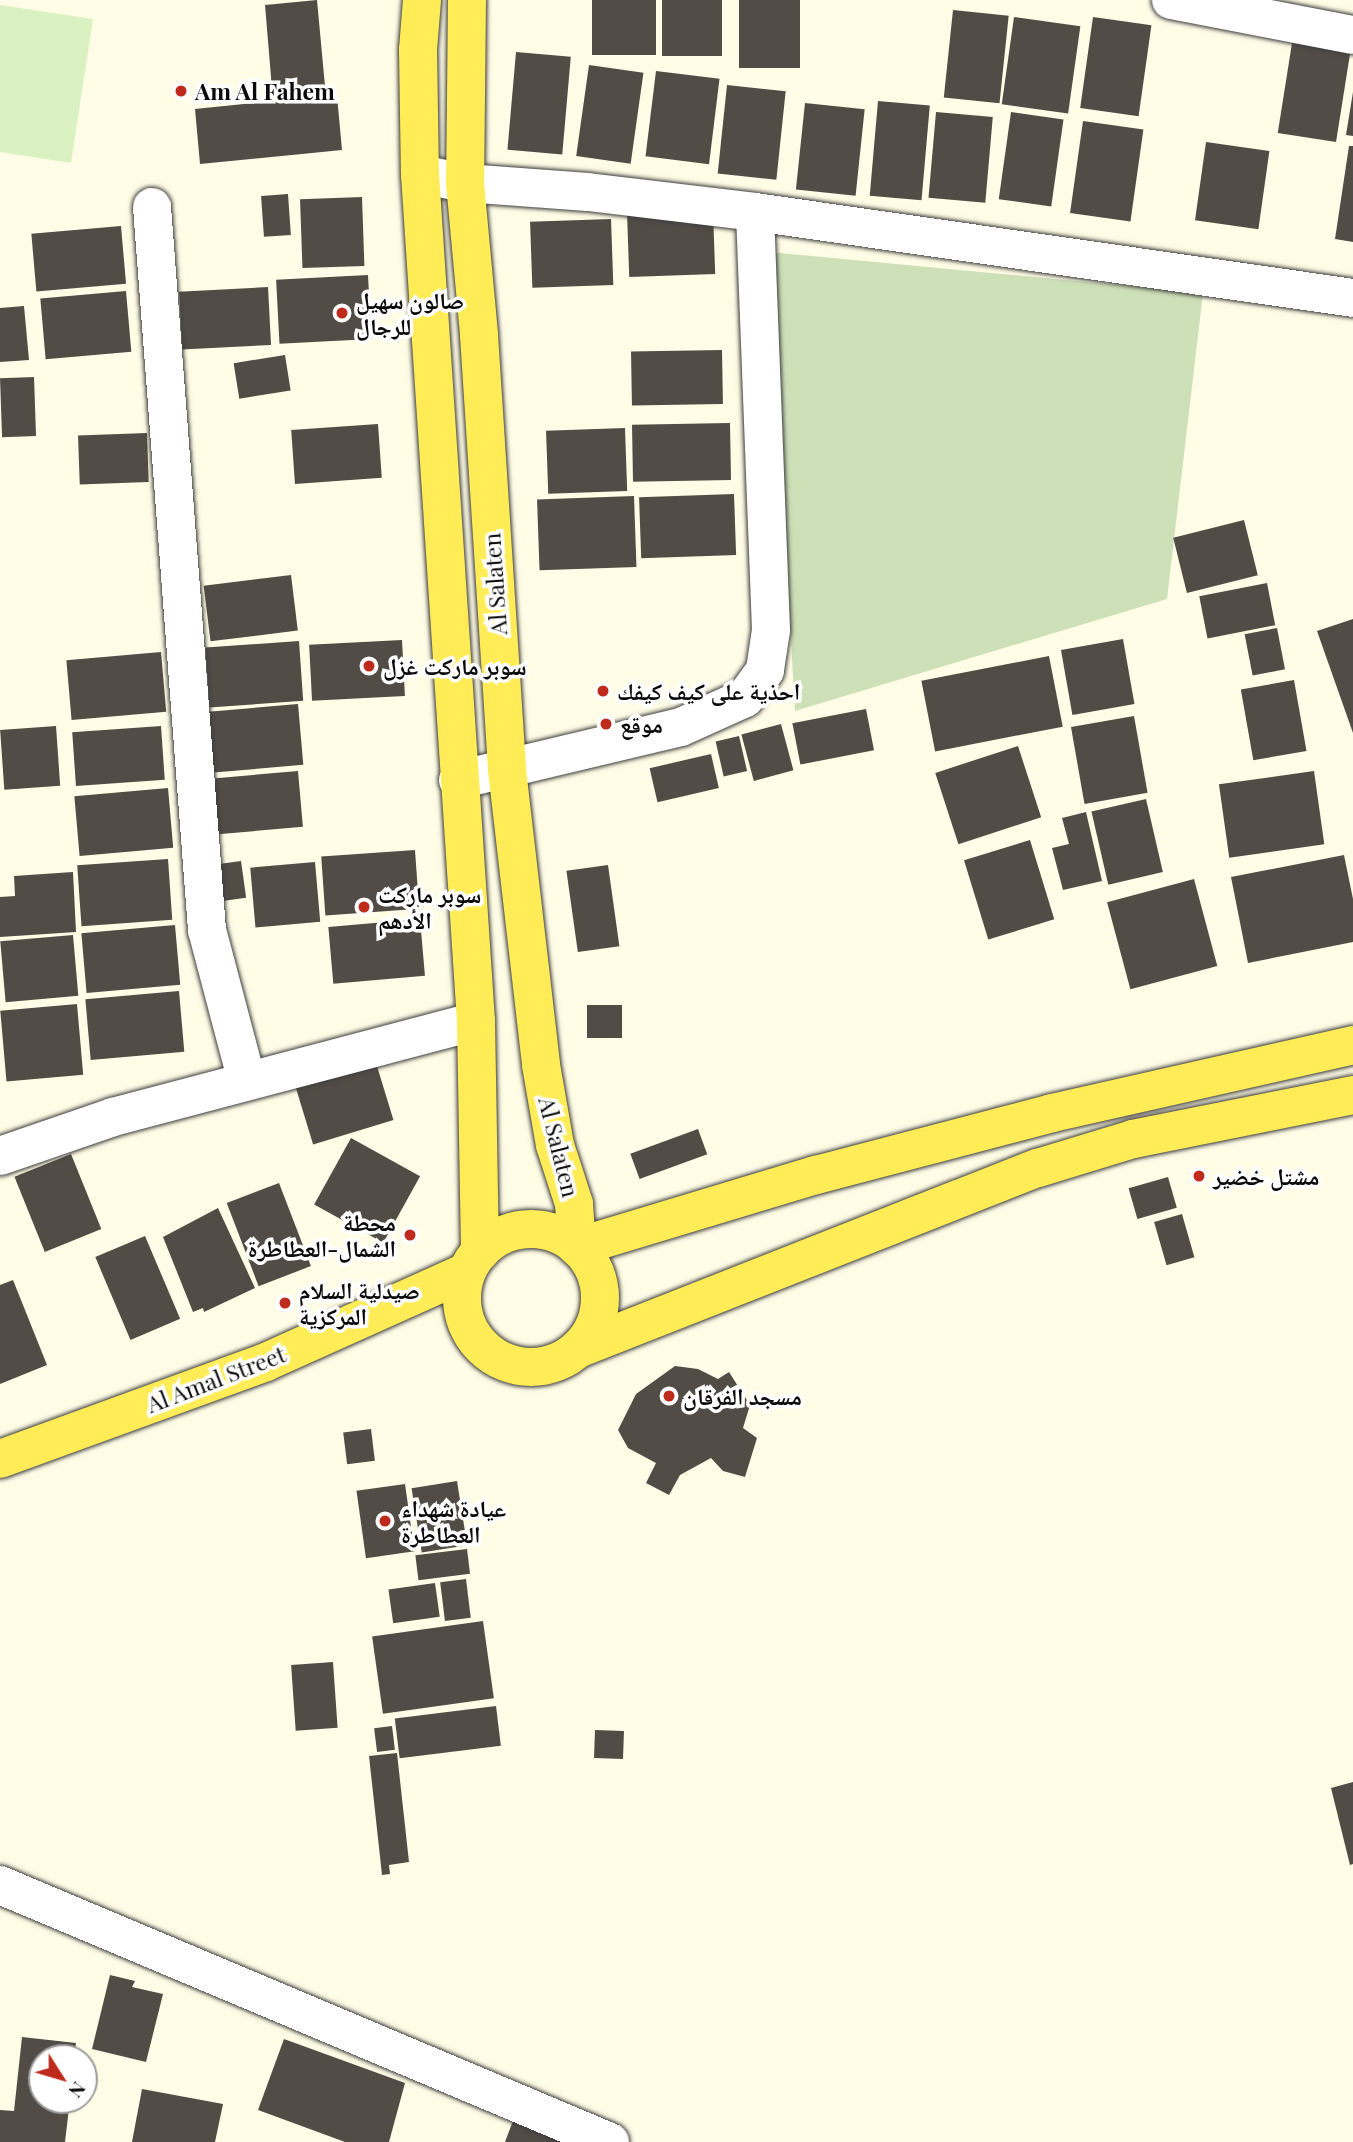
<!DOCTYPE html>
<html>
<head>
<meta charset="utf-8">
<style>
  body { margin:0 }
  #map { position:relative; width:1353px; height:2142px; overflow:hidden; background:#fffde6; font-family:"Playfair Display","Noto Naskh Arabic",serif }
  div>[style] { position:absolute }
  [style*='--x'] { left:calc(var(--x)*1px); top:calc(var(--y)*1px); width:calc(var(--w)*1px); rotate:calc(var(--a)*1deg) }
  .cemetery>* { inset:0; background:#cee0b8 }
  .pitch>* { inset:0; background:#daf1c1 }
  .building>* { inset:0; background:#524c46; transform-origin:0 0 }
  .roads { filter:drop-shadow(0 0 2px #3d3d3d) drop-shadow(0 0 2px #3d3d3d) }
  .minor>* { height:38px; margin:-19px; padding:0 19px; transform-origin:19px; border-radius:19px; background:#fff }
  .major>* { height:38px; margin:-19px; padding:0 19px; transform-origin:19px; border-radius:19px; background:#ffec56 }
  .major>.ring { margin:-19px; padding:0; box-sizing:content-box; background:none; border:38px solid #ffec56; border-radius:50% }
  .dots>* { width:19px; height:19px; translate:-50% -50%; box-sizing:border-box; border:4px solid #fff; border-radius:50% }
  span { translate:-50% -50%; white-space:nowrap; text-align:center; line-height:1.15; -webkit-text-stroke:7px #fff; paint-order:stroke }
  .poi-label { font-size:23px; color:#0a0a0a; font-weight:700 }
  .left { translate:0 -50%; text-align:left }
  .right { translate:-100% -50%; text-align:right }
  .street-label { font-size:23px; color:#0a0a0a }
  .north { position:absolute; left:28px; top:2044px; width:70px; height:70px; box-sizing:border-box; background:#fff; border:2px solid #9d9d9d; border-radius:50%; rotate:127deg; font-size:19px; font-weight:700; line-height:28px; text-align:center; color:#0a0a0a }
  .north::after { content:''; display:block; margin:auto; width:24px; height:32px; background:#be2b1d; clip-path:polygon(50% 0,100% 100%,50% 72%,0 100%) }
</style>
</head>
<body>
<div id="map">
  <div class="cemetery">
    <i style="clip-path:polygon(769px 252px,1203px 293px,1167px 599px,795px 711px)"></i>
  </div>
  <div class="pitch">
    <i style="clip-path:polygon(0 5px,93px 19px,71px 163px,0 152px)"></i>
  </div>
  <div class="building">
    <i style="clip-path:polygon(317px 0,326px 97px,337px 96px,342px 150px,200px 164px,195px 109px,273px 101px,265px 5px)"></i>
    <i style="left:592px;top:0;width:64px;height:55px"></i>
    <i style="left:662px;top:0;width:60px;height:56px"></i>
    <i style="left:739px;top:0;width:61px;height:68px"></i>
    <i style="left:953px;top:10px;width:56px;height:88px;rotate:6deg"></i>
    <i style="left:1014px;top:17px;width:67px;height:88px;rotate:8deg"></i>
    <i style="left:1093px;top:17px;width:59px;height:92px;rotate:8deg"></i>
    <i style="left:1292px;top:43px;width:59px;height:91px;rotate:9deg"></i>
    <i style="left:516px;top:52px;width:55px;height:98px;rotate:5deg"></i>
    <i style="left:589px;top:65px;width:55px;height:92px;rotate:8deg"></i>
    <i style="left:656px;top:71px;width:64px;height:86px;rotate:7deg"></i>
    <i style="left:727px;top:85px;width:59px;height:89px;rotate:6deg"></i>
    <i style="clip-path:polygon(1353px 92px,1353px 136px,1346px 135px)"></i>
    <i style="left:878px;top:101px;width:52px;height:95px;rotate:5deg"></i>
    <i style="left:805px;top:103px;width:60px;height:87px;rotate:6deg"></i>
    <i style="left:936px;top:112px;width:57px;height:86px;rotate:5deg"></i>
    <i style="left:1011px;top:112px;width:53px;height:88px;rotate:8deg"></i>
    <i style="left:1083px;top:121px;width:61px;height:93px;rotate:8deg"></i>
    <i style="left:1206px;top:142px;width:64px;height:79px;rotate:8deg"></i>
    <i style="clip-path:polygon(1349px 146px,1353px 146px,1353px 242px,1335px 239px)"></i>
    <i style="left:288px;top:194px;width:41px;height:27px;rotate:86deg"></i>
    <i style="left:362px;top:197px;width:69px;height:62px;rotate:88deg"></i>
    <i style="left:713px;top:211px;width:63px;height:86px;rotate:88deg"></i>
    <i style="left:611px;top:219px;width:66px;height:81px;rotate:88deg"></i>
    <i style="left:121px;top:226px;width:58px;height:90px;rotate:85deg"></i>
    <i style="left:368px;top:275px;width:64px;height:92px;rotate:87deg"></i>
    <i style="left:268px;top:287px;width:58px;height:89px;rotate:87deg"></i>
    <i style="left:126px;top:291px;width:61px;height:86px;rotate:85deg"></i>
    <i style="clip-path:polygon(24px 306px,29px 360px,0 362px,0 308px)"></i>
    <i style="left:722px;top:350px;width:54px;height:91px;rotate:89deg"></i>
    <i style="left:285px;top:355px;width:36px;height:52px;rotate:81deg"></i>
    <i style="left:34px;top:377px;width:59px;height:34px;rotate:88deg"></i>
    <i style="left:730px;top:423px;width:57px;height:98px;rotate:89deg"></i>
    <i style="left:378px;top:424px;width:54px;height:87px;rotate:86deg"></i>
    <i style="left:625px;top:428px;width:63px;height:79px;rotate:88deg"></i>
    <i style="left:147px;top:433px;width:49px;height:69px;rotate:88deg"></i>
    <i style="left:734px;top:494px;width:61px;height:95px;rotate:88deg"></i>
    <i style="left:634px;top:496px;width:71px;height:97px;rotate:88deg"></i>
    <i style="left:1244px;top:520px;width:57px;height:73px;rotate:76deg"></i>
    <i style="left:291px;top:575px;width:56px;height:88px;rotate:83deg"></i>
    <i style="left:1267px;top:583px;width:43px;height:69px;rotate:79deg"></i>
    <i style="clip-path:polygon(1353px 619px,1353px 733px,1317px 631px)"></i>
    <i style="left:1277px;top:628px;width:42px;height:33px;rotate:79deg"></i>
    <i style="left:1123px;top:639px;width:66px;height:63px;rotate:80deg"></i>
    <i style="left:402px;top:640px;width:56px;height:93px;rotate:87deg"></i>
    <i style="left:299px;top:641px;width:60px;height:94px;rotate:86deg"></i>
    <i style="left:161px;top:652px;width:60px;height:95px;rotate:85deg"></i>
    <i style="left:1049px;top:656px;width:72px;height:130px;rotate:79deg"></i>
    <i style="left:1294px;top:680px;width:72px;height:54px;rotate:80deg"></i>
    <i style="left:298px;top:704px;width:61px;height:93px;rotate:85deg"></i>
    <i style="left:866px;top:709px;width:42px;height:75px;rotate:79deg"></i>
    <i style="left:1134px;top:716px;width:78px;height:64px;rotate:80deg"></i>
    <i style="left:781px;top:724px;width:48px;height:41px;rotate:75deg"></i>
    <i style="left:56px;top:726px;width:60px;height:56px;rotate:86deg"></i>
    <i style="left:161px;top:726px;width:54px;height:89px;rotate:86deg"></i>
    <i style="left:739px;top:736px;width:36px;height:24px;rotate:77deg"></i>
    <i style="left:1018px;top:746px;width:75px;height:87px;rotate:72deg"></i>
    <i style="left:711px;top:754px;width:35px;height:63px;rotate:77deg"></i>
    <i style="left:298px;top:771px;width:56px;height:88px;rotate:85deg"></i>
    <i style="left:1314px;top:771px;width:74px;height:96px;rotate:82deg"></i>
    <i style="left:168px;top:788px;width:60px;height:94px;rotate:85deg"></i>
    <i style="left:1146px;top:799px;width:75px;height:56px;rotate:77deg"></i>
    <i style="clip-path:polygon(1086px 812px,1102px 881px,1063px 890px,1052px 848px,1069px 844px,1062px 818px)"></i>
    <i style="left:1030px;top:840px;width:83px;height:69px;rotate:73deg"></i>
    <i style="left:415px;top:850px;width:59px;height:94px;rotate:86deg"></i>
    <i style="clip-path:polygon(1344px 855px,1353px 899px,1353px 942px,1248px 963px,1231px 877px)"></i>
    <i style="left:168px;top:859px;width:61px;height:91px;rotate:86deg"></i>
    <i style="left:241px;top:861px;width:37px;height:24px;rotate:82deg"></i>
    <i style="left:315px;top:862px;width:60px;height:65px;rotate:85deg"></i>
    <i style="left:608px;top:865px;width:82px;height:42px;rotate:82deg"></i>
    <i style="clip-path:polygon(73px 872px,76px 932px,0 937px,0 897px,15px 896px,14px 876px)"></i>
    <i style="left:1194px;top:879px;width:90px;height:90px;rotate:75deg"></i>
    <i style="left:420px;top:919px;width:57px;height:92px;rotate:85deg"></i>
    <i style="left:175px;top:925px;width:60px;height:94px;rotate:85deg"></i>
    <i style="left:73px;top:935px;width:61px;height:73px;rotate:85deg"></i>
    <i style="left:179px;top:991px;width:61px;height:94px;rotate:85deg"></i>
    <i style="left:77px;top:1004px;width:71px;height:77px;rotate:85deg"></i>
    <i style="left:587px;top:1005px;width:35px;height:33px"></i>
    <i style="left:373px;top:1053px;width:70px;height:84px;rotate:73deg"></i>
    <i style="left:698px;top:1129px;width:27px;height:72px;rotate:70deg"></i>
    <i style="left:351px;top:1138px;width:79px;height:76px;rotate:29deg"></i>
    <i style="left:71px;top:1154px;width:81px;height:61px;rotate:68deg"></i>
    <i style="left:1168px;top:1177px;width:32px;height:41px;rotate:74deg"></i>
    <i style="left:279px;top:1183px;width:89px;height:56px;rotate:69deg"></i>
    <i style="clip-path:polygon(218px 1208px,255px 1288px,204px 1312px,203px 1308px,193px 1312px,163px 1237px)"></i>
    <i style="left:1182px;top:1214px;width:45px;height:29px;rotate:74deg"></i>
    <i style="left:145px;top:1236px;width:90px;height:54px;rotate:67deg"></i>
    <i style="clip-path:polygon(13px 1280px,47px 1365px,0 1384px,0 1285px)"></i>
    <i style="clip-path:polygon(675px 1366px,698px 1369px,718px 1379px,729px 1372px,750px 1405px,743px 1428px,757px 1438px,745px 1477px,723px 1471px,711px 1458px,680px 1475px,669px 1495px,646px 1483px,656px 1463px,628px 1448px,618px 1430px,636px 1394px)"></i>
    <i style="left:371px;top:1429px;width:32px;height:28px;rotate:83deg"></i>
    <i style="left:457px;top:1481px;width:65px;height:46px;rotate:81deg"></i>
    <i style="left:405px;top:1484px;width:68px;height:49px;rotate:82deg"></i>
    <i style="left:467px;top:1549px;width:25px;height:52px;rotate:83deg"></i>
    <i style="left:466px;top:1579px;width:39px;height:26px;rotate:83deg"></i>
    <i style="left:435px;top:1583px;width:34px;height:47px;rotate:82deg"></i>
    <i style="left:483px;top:1621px;width:78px;height:112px;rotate:82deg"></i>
    <i style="left:333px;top:1662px;width:66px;height:42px;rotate:86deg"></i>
    <i style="left:496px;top:1706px;width:40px;height:102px;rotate:83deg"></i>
    <i style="left:392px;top:1726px;width:24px;height:18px;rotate:83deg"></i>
    <i style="left:595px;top:1730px;width:29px;height:28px;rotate:2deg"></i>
    <i style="clip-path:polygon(397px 1753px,409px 1862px,389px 1865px,390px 1874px,382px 1875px,369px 1756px)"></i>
    <i style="clip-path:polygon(1353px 1782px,1353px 1864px,1350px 1865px,1331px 1788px)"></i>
    <i style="clip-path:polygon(110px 1975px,135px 1981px,132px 1987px,163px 1994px,146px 2062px,92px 2049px)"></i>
    <i style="clip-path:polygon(22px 2037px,76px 2043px,74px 2058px,42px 2058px,42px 2100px,70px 2100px,65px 2142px,0 2142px,0 2110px,14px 2111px)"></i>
    <i style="clip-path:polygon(284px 2039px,405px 2083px,389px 2142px,345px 2142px,258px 2110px)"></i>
    <i style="clip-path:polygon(142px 2089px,223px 2104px,215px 2142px,132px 2142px)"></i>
    <i style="clip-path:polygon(514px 2118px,579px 2142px,505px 2142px)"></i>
  </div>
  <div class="roads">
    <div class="minor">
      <i style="--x:1171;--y:0;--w:185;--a:10.9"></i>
      <i style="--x:420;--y:174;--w:46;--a:11.3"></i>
      <i style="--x:465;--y:183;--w:123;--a:4.2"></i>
      <i style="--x:588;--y:192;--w:168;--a:6.8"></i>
      <i style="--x:755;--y:212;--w:604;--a:8.18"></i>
      <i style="--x:152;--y:207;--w:725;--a:85.65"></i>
      <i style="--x:207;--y:930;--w:156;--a:75.2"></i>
      <i style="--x:458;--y:780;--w:229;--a:-13.4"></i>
      <i style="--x:681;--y:727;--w:70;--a:-24.4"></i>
      <i style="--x:745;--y:698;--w:34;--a:-54"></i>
      <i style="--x:765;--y:670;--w:40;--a:-81.5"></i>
      <i style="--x:771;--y:630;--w:418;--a:-92.2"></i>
      <i style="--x:0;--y:1156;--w:120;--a:-19"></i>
      <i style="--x:113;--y:1117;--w:375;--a:-14.8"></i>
      <i style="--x:0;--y:1885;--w:662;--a:22.85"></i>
    </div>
    <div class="major">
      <i style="--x:422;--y:0;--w:50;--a:94.6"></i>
      <i style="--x:418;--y:50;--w:124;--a:89.1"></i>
      <i style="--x:420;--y:174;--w:849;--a:86.22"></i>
      <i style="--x:476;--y:1021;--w:231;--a:89"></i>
      <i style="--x:467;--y:0;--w:183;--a:90.6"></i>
      <i style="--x:465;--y:183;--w:153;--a:84.7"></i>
      <i style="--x:479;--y:335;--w:436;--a:86.3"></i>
      <i style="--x:507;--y:770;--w:297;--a:83.4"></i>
      <i style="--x:541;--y:1065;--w:81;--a:80.1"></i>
      <i style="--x:555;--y:1145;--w:62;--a:72.1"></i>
      <i style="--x:574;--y:1204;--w:43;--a:86"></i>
      <i style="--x:577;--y:1247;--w:250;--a:-16.8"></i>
      <i style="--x:816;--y:1175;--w:244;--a:-14.7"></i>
      <i style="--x:1052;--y:1113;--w:309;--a:-12.7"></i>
      <i class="ring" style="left:462px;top:1229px;width:100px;height:100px"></i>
      <i style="--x:580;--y:1348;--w:492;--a:-21.5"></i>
      <i style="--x:1038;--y:1168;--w:99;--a:-17"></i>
      <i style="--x:1133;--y:1139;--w:224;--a:-11.3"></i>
      <i style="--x:0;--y:1459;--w:283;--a:-20"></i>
      <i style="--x:266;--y:1362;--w:219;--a:-24.2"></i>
    </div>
  </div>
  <div class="dots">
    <i style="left:181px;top:91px;background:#be2b1d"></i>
    <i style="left:342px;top:313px;background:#be2b1d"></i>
    <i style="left:369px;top:666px;background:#be2b1d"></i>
    <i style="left:603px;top:691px;background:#be2b1d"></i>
    <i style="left:606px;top:724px;background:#be2b1d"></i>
    <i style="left:364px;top:907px;background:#be2b1d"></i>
    <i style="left:1199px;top:1176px;background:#be2b1d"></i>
    <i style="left:410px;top:1235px;background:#be2b1d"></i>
    <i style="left:285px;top:1303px;background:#be2b1d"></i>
    <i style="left:669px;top:1396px;background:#be2b1d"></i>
    <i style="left:385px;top:1521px;background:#be2b1d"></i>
  </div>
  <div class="poi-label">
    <span class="left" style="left:195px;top:91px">Am Al Fahem</span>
    <span class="left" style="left:356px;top:313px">صالون سهيل<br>للرجال</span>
    <span class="left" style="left:383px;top:666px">سوبر ماركت غزل</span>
    <span class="left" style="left:617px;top:691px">احذية على كيف كيفك</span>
    <span class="left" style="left:620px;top:724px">موقع</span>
    <span class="left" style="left:378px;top:907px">سوبر ماركت<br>الأدهم</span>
    <span class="left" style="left:1213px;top:1176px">مشتل خضير</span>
    <span class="right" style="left:396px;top:1235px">محطة<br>الشمال-العطاطرة</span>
    <span class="left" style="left:299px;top:1303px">صيدلية السلام<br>المركزية</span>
    <span class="left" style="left:683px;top:1396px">مسجد الفرقان</span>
    <span class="left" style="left:401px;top:1521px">عيادة شهداء<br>العطاطرة</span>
  </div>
  <div class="street-label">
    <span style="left:495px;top:584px;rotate:-94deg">Al Salaten</span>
    <span style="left:559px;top:1147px;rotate:76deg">Al Salaten</span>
    <span style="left:216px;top:1379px;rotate:-21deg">Al Amal Street</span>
  </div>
  <div class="north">N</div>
</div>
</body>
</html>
